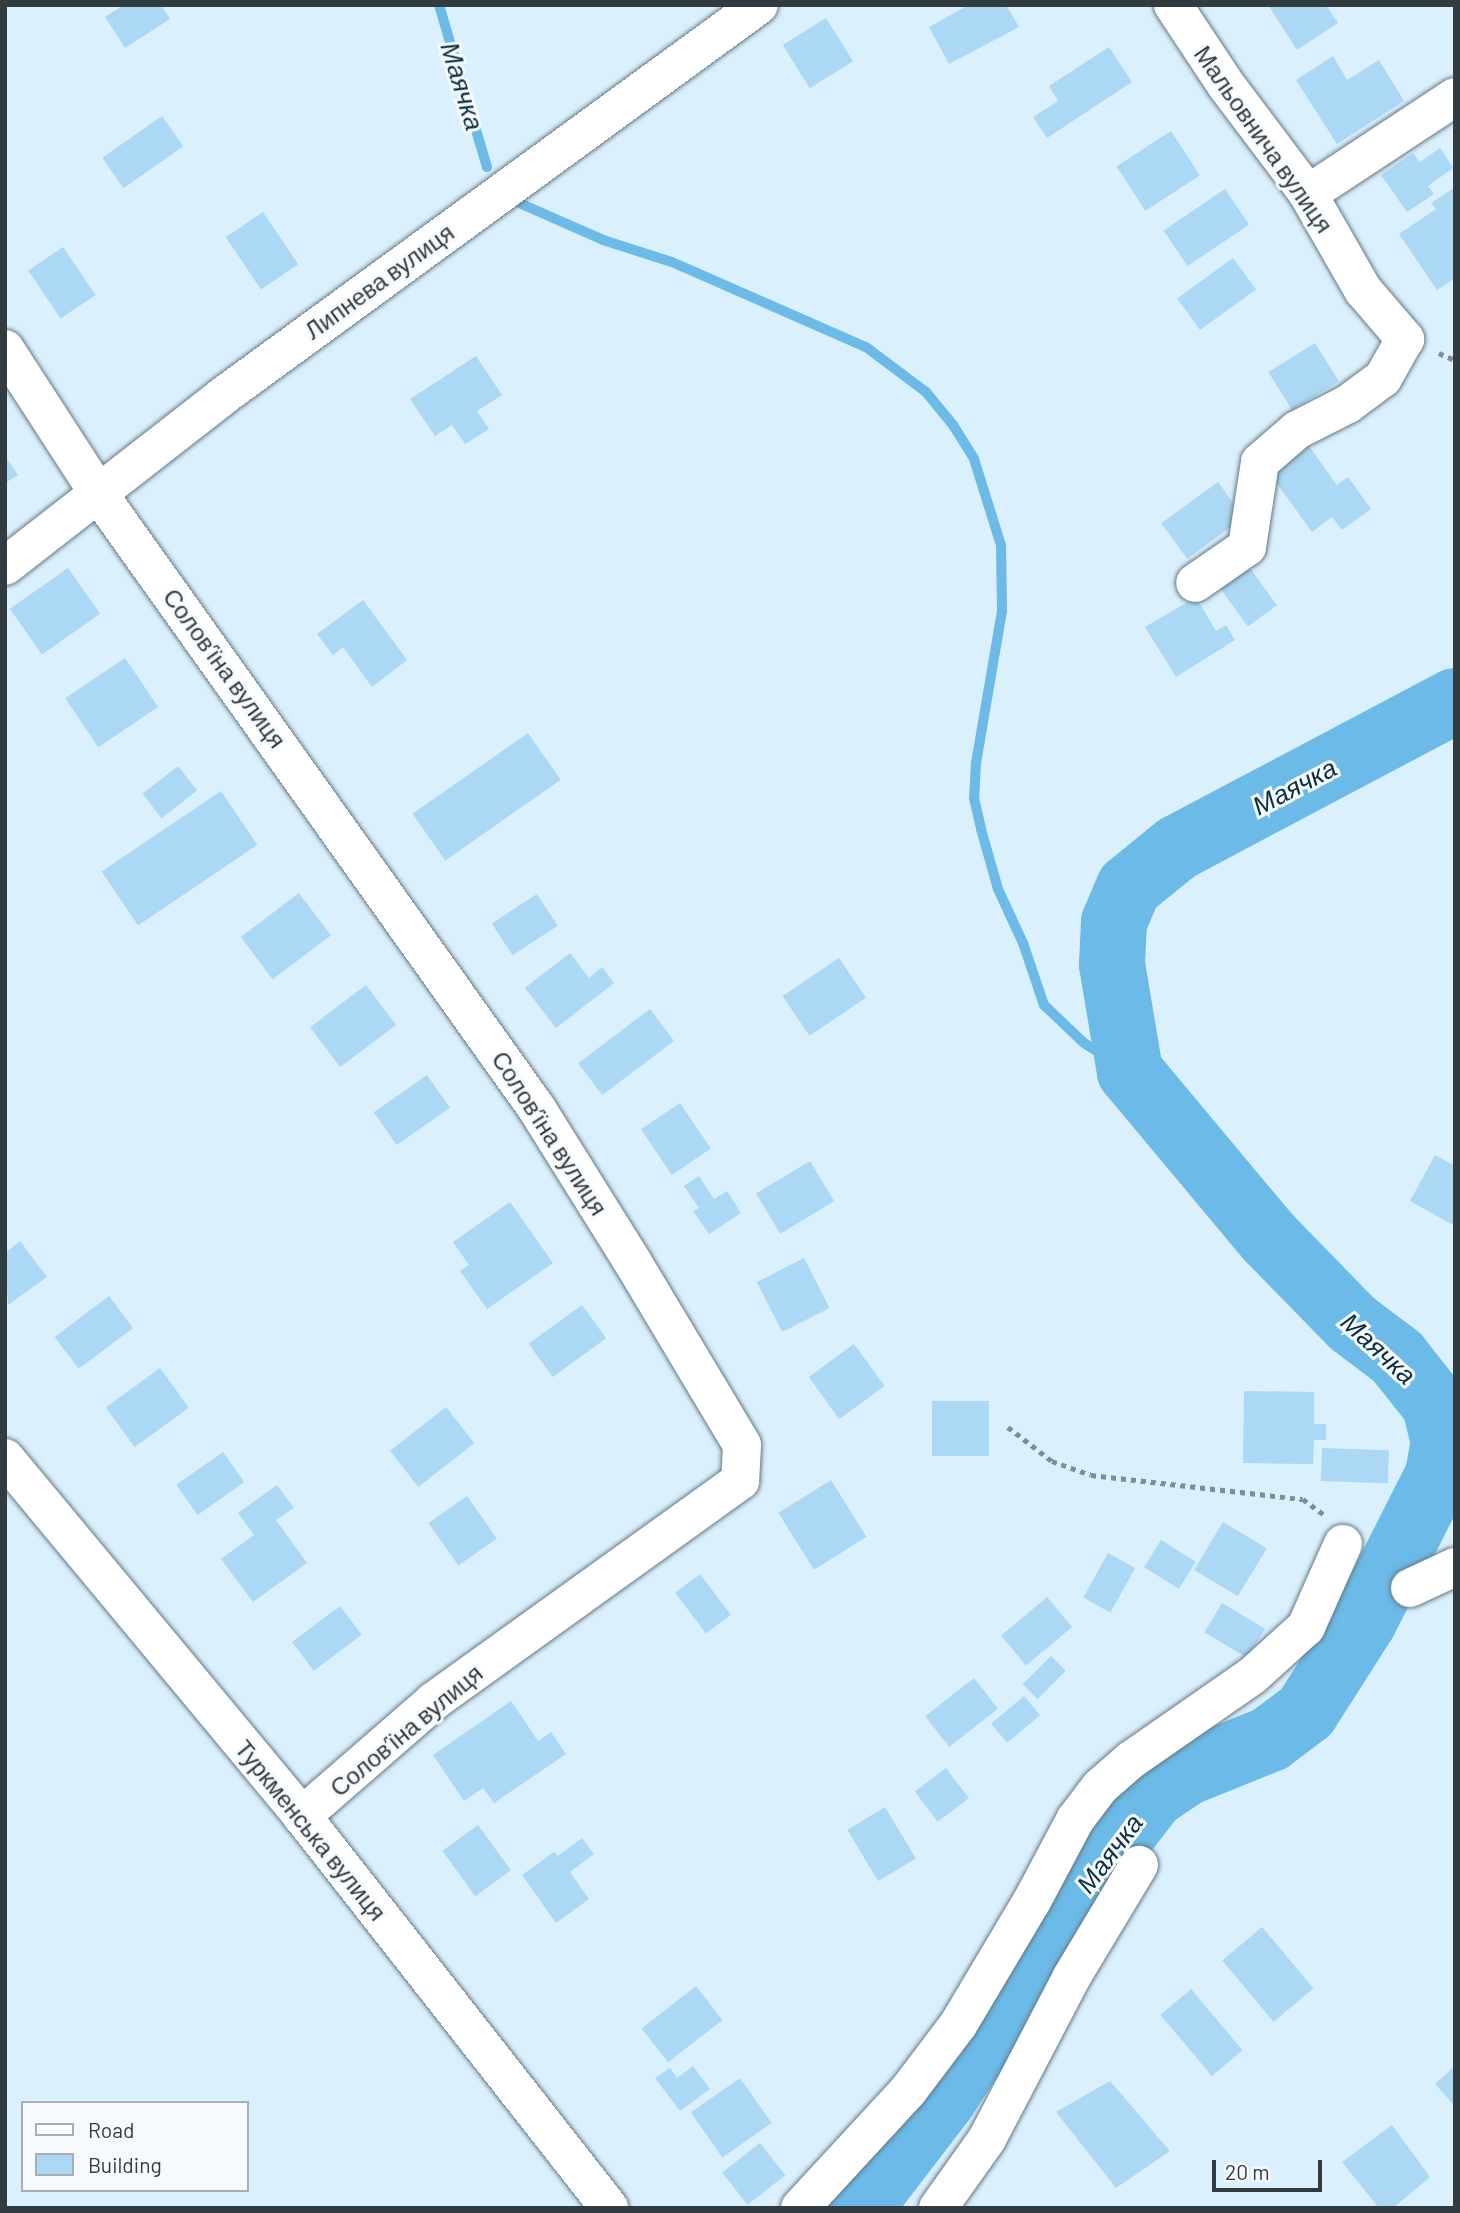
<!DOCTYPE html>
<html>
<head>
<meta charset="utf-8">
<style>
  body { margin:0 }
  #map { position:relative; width:1460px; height:2213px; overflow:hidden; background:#daf0fd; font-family:Barlow,sans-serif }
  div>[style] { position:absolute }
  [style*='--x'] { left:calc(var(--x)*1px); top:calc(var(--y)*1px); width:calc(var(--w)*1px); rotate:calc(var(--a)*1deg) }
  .stream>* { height:10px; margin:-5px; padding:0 5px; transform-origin:5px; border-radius:5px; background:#6bbae7 }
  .river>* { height:66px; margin:-33px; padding:0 33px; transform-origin:33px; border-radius:33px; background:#6bbae7 }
  .building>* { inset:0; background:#abd8f4; transform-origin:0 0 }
  .path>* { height:4.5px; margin-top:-2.25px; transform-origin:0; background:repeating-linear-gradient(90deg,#7e8d96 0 5px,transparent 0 10px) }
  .roads { filter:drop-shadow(0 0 2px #657883) drop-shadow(0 0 2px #657883) }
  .minor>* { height:38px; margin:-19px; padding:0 19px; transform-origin:19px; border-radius:19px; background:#fff }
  span { translate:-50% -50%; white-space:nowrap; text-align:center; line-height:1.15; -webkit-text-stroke:6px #f6fafd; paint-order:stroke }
  .street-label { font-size:24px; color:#323b40 }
  .water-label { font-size:26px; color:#0b2f42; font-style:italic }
  .frame { position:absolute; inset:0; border:7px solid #323b40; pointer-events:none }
  .legend { position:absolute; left:21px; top:2101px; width:228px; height:91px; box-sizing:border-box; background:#f6fafd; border:2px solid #a8aeb1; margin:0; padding:9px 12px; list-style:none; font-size:21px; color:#323b40 }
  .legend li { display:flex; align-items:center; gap:14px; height:35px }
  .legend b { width:35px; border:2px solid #a8aeb1 }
  .scale { position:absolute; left:1212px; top:2160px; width:110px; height:32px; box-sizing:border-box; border:4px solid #323b40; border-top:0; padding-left:9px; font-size:21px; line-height:24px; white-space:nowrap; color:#323b40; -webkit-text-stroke:5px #f6fafd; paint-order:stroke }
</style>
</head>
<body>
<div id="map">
  <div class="stream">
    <i style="--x:439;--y:5;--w:169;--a:73.5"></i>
    <i style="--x:517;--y:202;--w:94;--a:23.8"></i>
    <i style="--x:603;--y:240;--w:72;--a:17.7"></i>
    <i style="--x:672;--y:262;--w:212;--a:23.7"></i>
    <i style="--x:866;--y:347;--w:75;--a:36.9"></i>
    <i style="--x:926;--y:392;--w:43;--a:50.7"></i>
    <i style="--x:953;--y:425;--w:40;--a:58"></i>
    <i style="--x:974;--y:459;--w:90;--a:72.6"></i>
    <i style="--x:1001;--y:545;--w:66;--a:89.1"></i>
    <i style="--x:1002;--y:611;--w:154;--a:99.7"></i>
    <i style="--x:976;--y:763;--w:35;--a:93"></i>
    <i style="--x:974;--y:798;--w:32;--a:77"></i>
    <i style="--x:981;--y:829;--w:62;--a:74.2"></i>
    <i style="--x:998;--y:889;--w:60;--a:65.2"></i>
    <i style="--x:1023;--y:943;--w:65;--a:71.3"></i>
    <i style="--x:1044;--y:1005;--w:55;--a:43.5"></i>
    <i style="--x:1084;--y:1043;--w:54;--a:32.2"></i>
  </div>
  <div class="river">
    <i style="--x:860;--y:2208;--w:138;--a:-52.6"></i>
    <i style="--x:944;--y:2098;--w:249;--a:-56.8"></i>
    <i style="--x:1080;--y:1890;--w:118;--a:-52.5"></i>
    <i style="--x:1152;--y:1796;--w:41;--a:-34.1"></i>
    <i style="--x:1186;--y:1773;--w:91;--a:-22"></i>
    <i style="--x:1270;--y:1739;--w:45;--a:-36.9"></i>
    <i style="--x:1306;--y:1712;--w:108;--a:-57.5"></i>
    <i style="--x:1364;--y:1621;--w:164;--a:-63.1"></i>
    <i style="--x:1438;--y:1475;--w:34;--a:-80"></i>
    <i style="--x:1444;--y:1442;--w:38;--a:-104"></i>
    <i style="--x:1435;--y:1405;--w:61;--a:-128.4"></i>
    <i style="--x:1397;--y:1357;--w:55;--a:-143.1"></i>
    <i style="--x:1353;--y:1324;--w:120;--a:-134.3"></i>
    <i style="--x:1269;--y:1238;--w:217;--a:-129.9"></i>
    <i style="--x:1130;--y:1072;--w:109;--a:-99.5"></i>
    <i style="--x:1112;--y:964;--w:42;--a:-87.3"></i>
    <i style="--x:1114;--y:922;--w:38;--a:-67"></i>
    <i style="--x:1129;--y:887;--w:62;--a:-39.1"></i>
    <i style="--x:1177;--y:848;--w:314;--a:-27.9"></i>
  </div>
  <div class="building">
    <i style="clip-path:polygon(124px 5px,161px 5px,170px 19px,125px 48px,105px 17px)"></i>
    <i style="clip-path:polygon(969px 5px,1006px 5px,1019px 27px,949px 64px,929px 27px)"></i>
    <i style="clip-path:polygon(1268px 5px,1326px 5px,1338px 23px,1297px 50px)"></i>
    <i style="left:826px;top:18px;width:51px;height:51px;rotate:58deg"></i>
    <i style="clip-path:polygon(1109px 47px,1132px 82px,1047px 138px,1033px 117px,1058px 101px,1049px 86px)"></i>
    <i style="clip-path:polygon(1333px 56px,1347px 80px,1379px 60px,1404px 101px,1337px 144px,1296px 80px)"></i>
    <i style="left:162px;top:116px;width:37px;height:73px;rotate:55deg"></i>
    <i style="left:1171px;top:131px;width:53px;height:65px;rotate:57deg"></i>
    <i style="clip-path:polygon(1440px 148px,1453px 168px,1428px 186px,1434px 194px,1407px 212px,1381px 175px,1413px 153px,1420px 162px)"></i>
    <i style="clip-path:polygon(1454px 188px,1455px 278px,1437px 290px,1399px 234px,1436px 209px,1431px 203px)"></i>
    <i style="left:1225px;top:189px;width:43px;height:74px;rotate:56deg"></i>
    <i style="left:263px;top:212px;width:63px;height:45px;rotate:56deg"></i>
    <i style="left:63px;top:247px;width:58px;height:42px;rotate:56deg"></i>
    <i style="left:1233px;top:258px;width:39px;height:69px;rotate:54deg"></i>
    <i style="left:1315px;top:343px;width:45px;height:55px;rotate:58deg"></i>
    <i style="clip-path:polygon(476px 356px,502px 395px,477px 411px,489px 429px,465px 444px,452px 425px,435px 436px,410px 399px)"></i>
    <i style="clip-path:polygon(1309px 446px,1337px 485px,1348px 477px,1371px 509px,1342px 530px,1332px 517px,1312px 532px,1270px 474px)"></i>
    <i style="clip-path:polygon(5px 456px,18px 475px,5px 483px)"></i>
    <i style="left:1218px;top:482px;width:44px;height:70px;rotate:54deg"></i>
    <i style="left:1247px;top:564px;width:51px;height:36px;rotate:54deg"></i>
    <i style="left:68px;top:568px;width:56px;height:71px;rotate:55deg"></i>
    <i style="clip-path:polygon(1196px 597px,1216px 631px,1226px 625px,1235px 640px,1176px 677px,1145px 627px)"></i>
    <i style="clip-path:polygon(363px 600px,407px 660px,372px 687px,343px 647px,333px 655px,317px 634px)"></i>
    <i style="left:125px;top:658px;width:59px;height:72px;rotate:56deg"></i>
    <i style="left:528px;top:733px;width:57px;height:141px;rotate:55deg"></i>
    <i style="left:178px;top:766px;width:31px;height:45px;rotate:52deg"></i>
    <i style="left:221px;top:791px;width:65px;height:144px;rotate:56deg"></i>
    <i style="left:299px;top:893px;width:53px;height:73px;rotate:53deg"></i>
    <i style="left:537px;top:894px;width:38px;height:54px;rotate:57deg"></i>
    <i style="clip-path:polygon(570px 953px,589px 978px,602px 967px,614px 983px,556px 1028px,525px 988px)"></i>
    <i style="left:839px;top:958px;width:48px;height:68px;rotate:56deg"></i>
    <i style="left:366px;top:985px;width:50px;height:70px;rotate:53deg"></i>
    <i style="left:650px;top:1009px;width:40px;height:90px;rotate:53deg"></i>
    <i style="left:427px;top:1075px;width:40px;height:65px;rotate:55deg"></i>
    <i style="left:680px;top:1103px;width:55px;height:47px;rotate:56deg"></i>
    <i style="clip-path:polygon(1435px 1155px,1455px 1166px,1455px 1226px,1410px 1201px)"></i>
    <i style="left:810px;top:1161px;width:47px;height:63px;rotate:59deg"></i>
    <i style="clip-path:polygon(699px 1176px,714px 1199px,727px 1191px,741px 1213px,709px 1234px,693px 1211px,699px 1208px,684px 1186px)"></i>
    <i style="clip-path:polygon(510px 1202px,553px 1263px,487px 1309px,460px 1271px,469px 1265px,453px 1242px)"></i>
    <i style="clip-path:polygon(20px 1241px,47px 1277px,8px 1305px,5px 1253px)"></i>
    <i style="left:804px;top:1258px;width:56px;height:53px;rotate:63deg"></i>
    <i style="left:109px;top:1296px;width:40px;height:68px;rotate:53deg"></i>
    <i style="left:582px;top:1305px;width:41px;height:66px;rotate:54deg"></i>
    <i style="left:854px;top:1344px;width:52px;height:56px;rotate:54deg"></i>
    <i style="left:160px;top:1368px;width:49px;height:67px;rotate:54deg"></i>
    <i style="clip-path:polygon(1244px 1391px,1314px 1392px,1314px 1424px,1326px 1424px,1326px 1440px,1314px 1440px,1313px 1464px,1243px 1463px)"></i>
    <i style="left:932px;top:1401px;width:57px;height:55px"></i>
    <i style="left:446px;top:1407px;width:46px;height:71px;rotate:52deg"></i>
    <i style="left:1322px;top:1448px;width:67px;height:33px;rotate:2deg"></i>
    <i style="left:223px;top:1452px;width:37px;height:57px;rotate:55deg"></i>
    <i style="left:831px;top:1480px;width:67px;height:62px;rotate:58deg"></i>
    <i style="clip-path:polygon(277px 1485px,294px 1508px,276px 1520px,307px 1563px,253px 1602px,221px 1559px,254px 1535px,238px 1513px)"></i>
    <i style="left:467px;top:1496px;width:52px;height:47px;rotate:55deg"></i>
    <i style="left:1223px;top:1522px;width:51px;height:56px;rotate:31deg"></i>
    <i style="left:1161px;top:1540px;width:41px;height:32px;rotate:32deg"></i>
    <i style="left:1108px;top:1553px;width:31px;height:51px;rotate:29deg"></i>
    <i style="left:700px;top:1574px;width:51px;height:31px;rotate:53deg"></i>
    <i style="left:1047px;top:1597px;width:39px;height:60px;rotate:50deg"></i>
    <i style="left:1222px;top:1603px;width:50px;height:34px;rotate:31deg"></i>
    <i style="left:340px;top:1606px;width:36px;height:60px;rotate:53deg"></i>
    <i style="left:1051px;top:1656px;width:21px;height:40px;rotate:45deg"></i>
    <i style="left:974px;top:1678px;width:39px;height:62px;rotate:52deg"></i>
    <i style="left:1024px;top:1696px;width:25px;height:43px;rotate:50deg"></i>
    <i style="clip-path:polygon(511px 1701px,538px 1741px,551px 1732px,566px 1754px,494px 1803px,483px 1788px,464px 1801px,433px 1755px)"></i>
    <i style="left:946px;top:1768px;width:38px;height:39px;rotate:53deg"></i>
    <i style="left:885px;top:1807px;width:60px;height:44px;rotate:59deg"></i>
    <i style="left:478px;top:1825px;width:56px;height:44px;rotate:54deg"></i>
    <i style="clip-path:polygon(582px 1838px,594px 1854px,570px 1872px,589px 1899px,556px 1923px,522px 1875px,554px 1852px,558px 1856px)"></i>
    <i style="left:1262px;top:1927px;width:80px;height:52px;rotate:50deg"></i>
    <i style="left:696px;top:1986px;width:43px;height:69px;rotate:52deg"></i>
    <i style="left:1191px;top:1989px;width:80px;height:40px;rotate:50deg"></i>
    <i style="clip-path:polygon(693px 2066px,710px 2089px,680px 2111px,655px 2078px,670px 2068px,677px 2078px)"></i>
    <i style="clip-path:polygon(1455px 2066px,1455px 2106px,1435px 2084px)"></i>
    <i style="left:740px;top:2078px;width:55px;height:60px;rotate:55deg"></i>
    <i style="clip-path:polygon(1110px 2081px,1170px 2151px,1116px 2188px,1056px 2112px)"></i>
    <i style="clip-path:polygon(1392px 2125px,1430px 2177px,1393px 2208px,1379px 2208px,1342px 2162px)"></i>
    <i style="left:760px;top:2143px;width:41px;height:48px;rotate:52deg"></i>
  </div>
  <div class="path">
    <i style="--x:1439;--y:353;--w:17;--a:24"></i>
    <i style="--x:1008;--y:1427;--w:56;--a:37.7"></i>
    <i style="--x:1052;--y:1461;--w:41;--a:19.7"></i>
    <i style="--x:1091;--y:1475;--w:213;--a:6.5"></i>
    <i style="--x:1303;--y:1499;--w:26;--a:37"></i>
  </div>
  <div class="roads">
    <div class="minor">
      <i style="--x:1173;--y:5;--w:96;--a:56.5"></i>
      <i style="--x:1226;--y:85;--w:136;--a:53"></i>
      <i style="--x:1308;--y:194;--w:111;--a:60.2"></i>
      <i style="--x:1363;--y:290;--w:65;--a:49.4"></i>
      <i style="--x:1405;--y:339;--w:45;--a:119.4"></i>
      <i style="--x:1383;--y:378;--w:44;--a:143.4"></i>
      <i style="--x:1348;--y:404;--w:57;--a:153"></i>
      <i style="--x:1297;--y:430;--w:49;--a:139.1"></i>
      <i style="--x:1260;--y:462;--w:86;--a:98.7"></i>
      <i style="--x:1247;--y:547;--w:63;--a:145.3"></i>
      <i style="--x:1308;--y:194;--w:176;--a:-33.4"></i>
      <i style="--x:5;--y:349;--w:171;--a:57.1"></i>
      <i style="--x:98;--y:493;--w:756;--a:54.52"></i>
      <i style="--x:537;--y:1109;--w:179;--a:58"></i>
      <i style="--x:632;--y:1261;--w:214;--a:59.1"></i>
      <i style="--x:742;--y:1445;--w:36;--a:93"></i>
      <i style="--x:740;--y:1481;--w:378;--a:144.3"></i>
      <i style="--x:433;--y:1702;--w:174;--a:139"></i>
      <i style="--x:5;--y:566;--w:276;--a:-37.9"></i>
      <i style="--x:223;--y:396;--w:663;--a:-36.11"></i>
      <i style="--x:5;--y:1458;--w:465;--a:50.3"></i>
      <i style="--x:302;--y:1816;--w:498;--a:51.9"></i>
      <i style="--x:1410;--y:1588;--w:50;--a:-25"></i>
      <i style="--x:800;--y:2208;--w:159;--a:-47.3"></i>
      <i style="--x:908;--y:2091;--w:83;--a:-52.9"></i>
      <i style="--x:958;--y:2025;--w:144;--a:-59.2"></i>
      <i style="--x:1032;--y:1901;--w:92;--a:-62"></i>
      <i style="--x:1075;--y:1820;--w:41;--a:-52.9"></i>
      <i style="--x:1100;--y:1787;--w:41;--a:-41.1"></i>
      <i style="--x:1131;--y:1760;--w:147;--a:-34.8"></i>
      <i style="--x:1252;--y:1676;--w:73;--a:-42.2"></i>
      <i style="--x:1306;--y:1627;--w:91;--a:-66"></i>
      <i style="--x:938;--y:2208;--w:85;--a:-54.6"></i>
      <i style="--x:987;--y:2139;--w:182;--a:-62.4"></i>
      <i style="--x:1071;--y:1978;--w:132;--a:-59"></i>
    </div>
  </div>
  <div class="street-label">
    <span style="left:1264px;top:139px;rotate:55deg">Мальовнича вулиця</span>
    <span style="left:379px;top:281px;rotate:-36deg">Липнева вулиця</span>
    <span style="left:225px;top:668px;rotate:54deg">Соловʼїна вулиця</span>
    <span style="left:550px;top:1133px;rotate:57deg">Соловʼїна вулиця</span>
    <span style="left:406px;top:1730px;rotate:-40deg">Соловʼїна вулиця</span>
    <span style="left:311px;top:1830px;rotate:51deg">Туркменська вулиця</span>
  </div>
  <div class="water-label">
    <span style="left:463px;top:86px;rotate:73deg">Маячка</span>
    <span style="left:1294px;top:786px;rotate:-28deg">Маячка</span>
    <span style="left:1379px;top:1348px;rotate:43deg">Маячка</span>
    <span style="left:1109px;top:1853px;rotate:-53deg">Маячка</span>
  </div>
  <div class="frame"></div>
  <ul class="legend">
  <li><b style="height:9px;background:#fff"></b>Road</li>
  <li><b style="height:19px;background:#abd8f4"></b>Building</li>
  </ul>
  <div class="scale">20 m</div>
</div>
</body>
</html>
